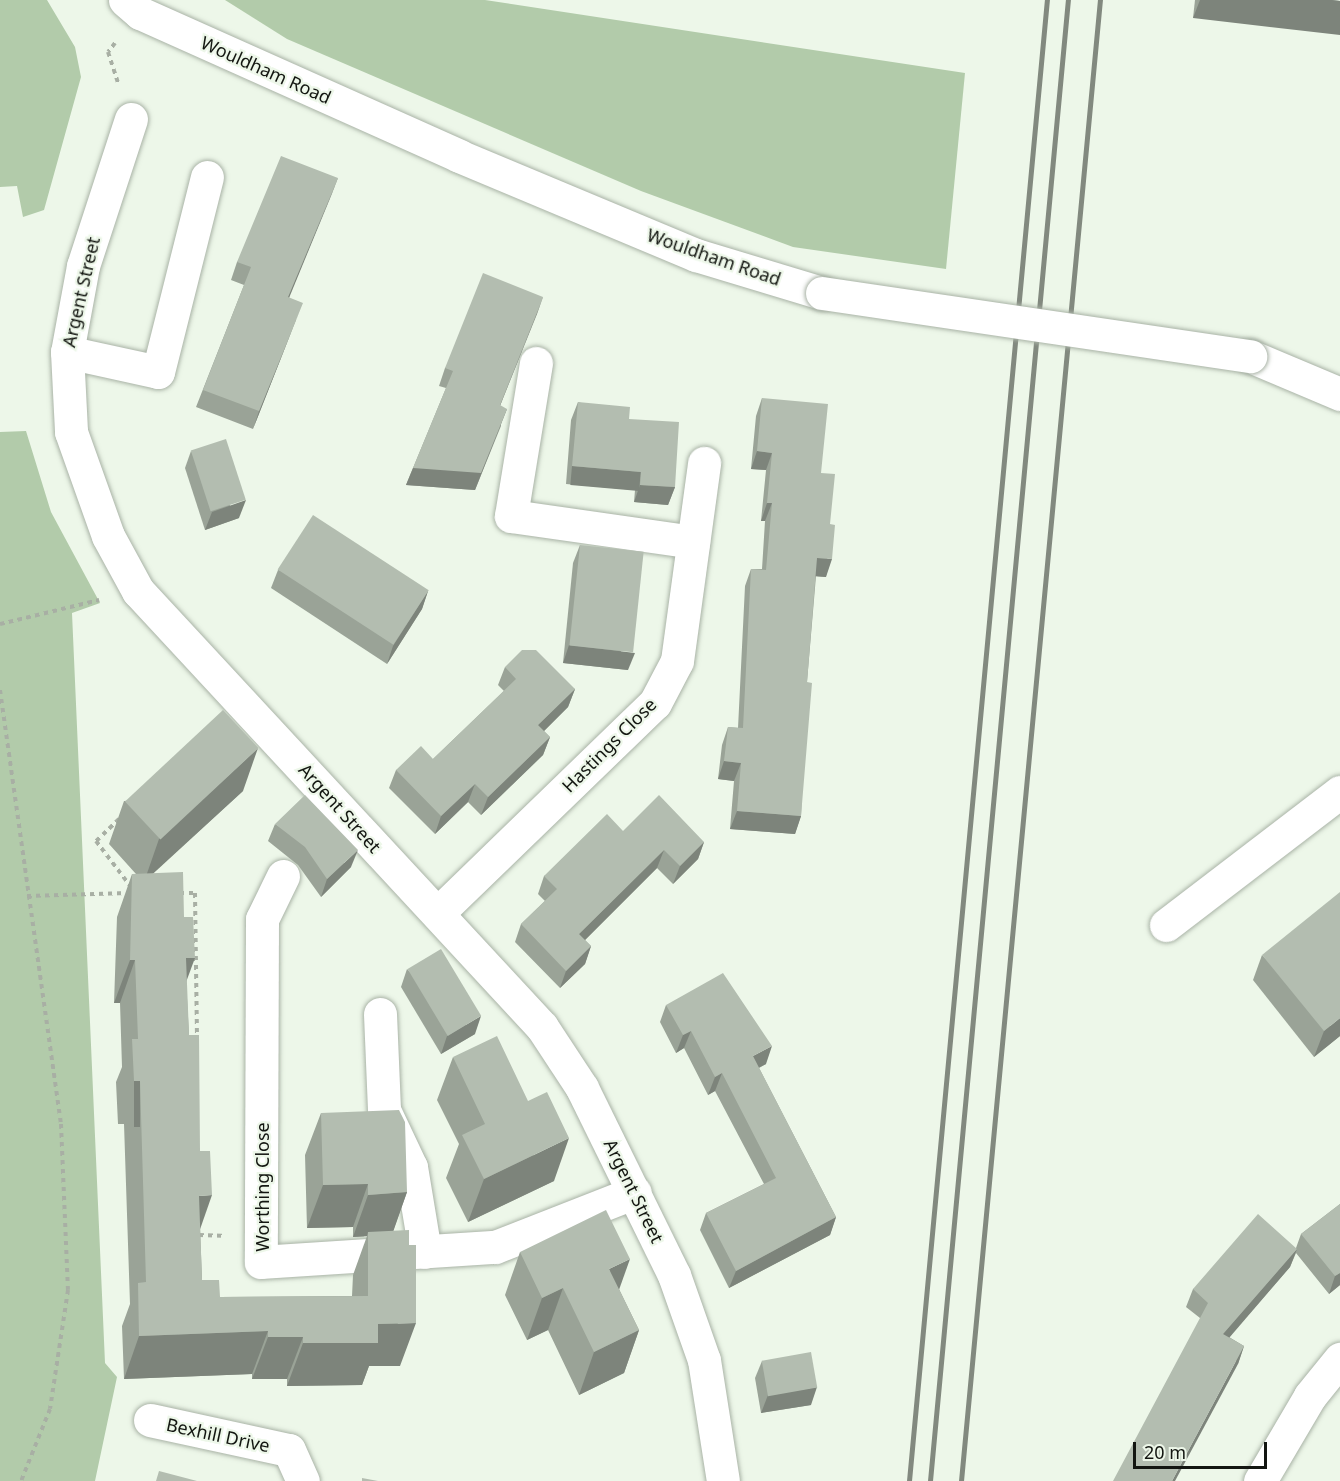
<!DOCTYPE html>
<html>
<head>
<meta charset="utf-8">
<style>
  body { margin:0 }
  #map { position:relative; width:1340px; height:1481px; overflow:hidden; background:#edf7e9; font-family:"Noto Sans",sans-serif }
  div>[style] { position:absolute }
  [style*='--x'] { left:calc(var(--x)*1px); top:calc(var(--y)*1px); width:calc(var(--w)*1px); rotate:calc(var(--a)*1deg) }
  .green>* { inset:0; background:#b2cbaa }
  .path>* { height:4px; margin-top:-2px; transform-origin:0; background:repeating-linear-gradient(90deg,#a8afa4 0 4.5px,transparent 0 9px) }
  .roads { filter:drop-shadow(0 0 2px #a9b3a6) drop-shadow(0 0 2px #a9b3a6) }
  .minor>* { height:33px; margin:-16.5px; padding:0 16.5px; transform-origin:16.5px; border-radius:16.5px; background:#fff }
  .rail>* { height:4.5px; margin:-2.25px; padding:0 2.25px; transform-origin:2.25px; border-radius:2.25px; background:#82897f }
  .bridges { filter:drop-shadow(0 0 2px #a9b3a6) drop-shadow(0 0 2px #a9b3a6) }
  .minor-bridge>* { height:33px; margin:-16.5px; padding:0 16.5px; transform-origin:16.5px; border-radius:16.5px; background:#fff }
  .wall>* { inset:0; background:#9aa397 }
  .shaded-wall>* { inset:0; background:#7d847b; transform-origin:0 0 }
  .building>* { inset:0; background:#b3bdb0; transform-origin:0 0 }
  span { translate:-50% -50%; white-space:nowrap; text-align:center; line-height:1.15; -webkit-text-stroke:4.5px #edf7e9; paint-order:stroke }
  .street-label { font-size:18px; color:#131611 }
  .scale { position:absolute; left:1133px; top:1442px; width:134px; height:27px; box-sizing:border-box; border:3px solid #131611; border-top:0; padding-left:8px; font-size:18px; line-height:21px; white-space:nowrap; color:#131611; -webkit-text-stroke:4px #edf7e9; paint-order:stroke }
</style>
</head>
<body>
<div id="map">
  <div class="green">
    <i style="clip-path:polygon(0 0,47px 0,75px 47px,81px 77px,44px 210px,23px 217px,17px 186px,0 187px)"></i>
    <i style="clip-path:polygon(225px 0,485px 0,965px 73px,946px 269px,793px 247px,641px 191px,287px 39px)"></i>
    <i style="clip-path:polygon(26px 431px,51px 512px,100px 603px,72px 613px,105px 1363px,117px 1377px,95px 1481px,0 1481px,0 432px)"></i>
  </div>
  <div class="path">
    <i style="--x:115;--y:43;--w:11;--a:128"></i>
    <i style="--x:108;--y:52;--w:32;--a:72"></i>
    <i style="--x:0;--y:624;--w:102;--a:-13.6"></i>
    <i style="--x:0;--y:690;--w:438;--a:82"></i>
    <i style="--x:61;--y:1124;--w:166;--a:87.6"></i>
    <i style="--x:68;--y:1290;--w:120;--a:98.6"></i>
    <i style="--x:50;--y:1409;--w:78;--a:111.9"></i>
    <i style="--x:119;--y:819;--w:32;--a:136"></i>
    <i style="--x:96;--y:841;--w:58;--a:52.7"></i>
    <i style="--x:180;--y:893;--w:15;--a:0"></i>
    <i style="--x:195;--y:893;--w:145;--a:89.2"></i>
    <i style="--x:27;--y:896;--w:101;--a:-1.7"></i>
    <i style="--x:199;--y:1235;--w:23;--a:2"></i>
  </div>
  <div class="roads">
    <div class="minor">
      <i style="--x:125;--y:0;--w:20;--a:41"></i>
      <i style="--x:140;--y:13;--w:350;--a:24.1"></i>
      <i style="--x:459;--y:156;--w:257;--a:22.7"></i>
      <i style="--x:696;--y:255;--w:132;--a:16.8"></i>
      <i style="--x:131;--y:119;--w:155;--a:108.1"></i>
      <i style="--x:83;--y:266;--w:87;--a:100.5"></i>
      <i style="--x:67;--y:352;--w:80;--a:87.1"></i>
      <i style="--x:71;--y:432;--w:110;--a:70.4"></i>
      <i style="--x:108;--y:536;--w:63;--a:61.4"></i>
      <i style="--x:138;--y:591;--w:594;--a:47.18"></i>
      <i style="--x:542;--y:1027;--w:73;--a:56.7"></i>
      <i style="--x:582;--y:1088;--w:208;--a:63.8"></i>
      <i style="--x:674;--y:1275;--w:90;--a:70.6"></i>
      <i style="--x:704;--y:1360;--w:122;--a:81.1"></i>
      <i style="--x:67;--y:352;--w:93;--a:12.4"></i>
      <i style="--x:158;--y:372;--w:201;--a:-75.9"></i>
      <i style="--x:1250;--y:356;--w:98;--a:22.9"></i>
      <i style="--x:536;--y:363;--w:155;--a:99.3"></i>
      <i style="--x:511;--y:516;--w:184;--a:8.1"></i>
      <i style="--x:283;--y:876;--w:48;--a:116"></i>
      <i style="--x:262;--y:919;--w:343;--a:90.2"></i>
      <i style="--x:261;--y:1262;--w:234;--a:-3.7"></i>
      <i style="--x:495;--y:1247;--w:150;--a:-21.4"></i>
      <i style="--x:439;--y:912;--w:301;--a:-44.1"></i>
      <i style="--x:655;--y:703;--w:47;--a:-62.4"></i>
      <i style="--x:677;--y:661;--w:200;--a:-82.2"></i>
      <i style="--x:1166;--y:925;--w:219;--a:-37.4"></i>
      <i style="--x:380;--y:1014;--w:96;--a:87.6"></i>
      <i style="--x:384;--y:1110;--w:63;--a:64.7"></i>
      <i style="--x:411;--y:1167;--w:86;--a:80.6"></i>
      <i style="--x:150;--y:1420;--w:142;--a:12.2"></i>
      <i style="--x:289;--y:1450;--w:34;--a:66"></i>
      <i style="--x:1260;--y:1481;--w:99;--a:-59.5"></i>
      <i style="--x:1310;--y:1396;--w:48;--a:-51"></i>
    </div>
  </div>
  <div class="rail">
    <i style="--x:909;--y:1481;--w:1487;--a:-84.68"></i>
    <i style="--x:930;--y:1481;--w:1487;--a:-84.68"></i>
    <i style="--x:961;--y:1481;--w:1488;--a:-84.64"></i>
  </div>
  <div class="bridges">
    <div class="minor-bridge">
      <i style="--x:822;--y:293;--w:433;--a:8.4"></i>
    </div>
  </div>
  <div class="wall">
    <i style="clip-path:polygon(1195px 0,1340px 0,1193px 18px)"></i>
    <i style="clip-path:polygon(338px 178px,289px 297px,296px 320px,253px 429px,196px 407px,244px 285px,231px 280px,237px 262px)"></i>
    <i style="clip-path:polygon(543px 297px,500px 406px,501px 426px,475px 490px,406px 485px,446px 388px,439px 386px,445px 368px)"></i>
    <i style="clip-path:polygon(762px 398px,821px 473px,830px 524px,826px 577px,816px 576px,807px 682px,801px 816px,795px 834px,730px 829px,734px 781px,718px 779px,722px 745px,728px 727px,738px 728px,745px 586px,751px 569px,762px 569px,765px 521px,761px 521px,766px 470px,751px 469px,756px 416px)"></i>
    <i style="clip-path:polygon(578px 402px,629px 419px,675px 487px,668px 505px,634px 502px,635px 490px,566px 484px,571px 420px)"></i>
    <i style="clip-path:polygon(191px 451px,239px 518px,205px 530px,185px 468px)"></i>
    <i style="clip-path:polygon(580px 545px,628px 670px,563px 663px,573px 563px)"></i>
    <i style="clip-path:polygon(278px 570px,428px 591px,422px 609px,387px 664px,271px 588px)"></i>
    <i style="clip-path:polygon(505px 667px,575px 689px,568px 707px,544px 731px,550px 737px,543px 755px,481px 815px,468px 802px,435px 834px,389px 788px,396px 770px,433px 759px,504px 691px,498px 685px)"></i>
    <i style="clip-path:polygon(243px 791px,153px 873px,186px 980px,189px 1035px,200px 1228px,202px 1280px,220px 1297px,352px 1296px,353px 1275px,367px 1236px,353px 1237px,353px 1227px,307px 1228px,305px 1155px,321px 1113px,407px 1192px,393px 1231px,400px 1366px,369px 1366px,362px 1385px,287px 1386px,287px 1379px,252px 1379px,252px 1374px,124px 1379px,122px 1326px,130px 1304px,124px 1124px,118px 1124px,116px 1082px,122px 1067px,120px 1003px,114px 1003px,117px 917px,132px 874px,136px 874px,109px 844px,124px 801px)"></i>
    <i style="clip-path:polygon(275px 824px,351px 867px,321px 897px,298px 865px,268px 841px)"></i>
    <i style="clip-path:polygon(623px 831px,704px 842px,698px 859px,673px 884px,657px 868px,585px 940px,591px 946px,585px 964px,560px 988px,515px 942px,521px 924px,545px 901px,538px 894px,544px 876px)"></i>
    <i style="clip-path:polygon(1262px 955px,1340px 1036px,1314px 1057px,1253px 980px)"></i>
    <i style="clip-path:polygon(407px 969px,475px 1034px,441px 1054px,401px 987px)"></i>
    <i style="clip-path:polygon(666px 1005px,766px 1064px,759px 1068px,836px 1217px,830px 1235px,729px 1288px,700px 1230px,706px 1213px,764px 1184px,715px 1091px,708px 1095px,684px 1048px,676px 1053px,660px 1022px)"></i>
    <i style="clip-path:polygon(453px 1057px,554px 1181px,468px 1222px,446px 1178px,459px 1144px,437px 1100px)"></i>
    <i style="clip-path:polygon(1340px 1204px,1340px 1285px,1329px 1294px,1296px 1253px,1290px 1267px,1229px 1337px,1244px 1346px,1238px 1364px,1200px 1318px,1186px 1307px,1193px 1289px,1296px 1248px,1301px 1234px)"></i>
    <i style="clip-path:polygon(520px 1252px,619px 1289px,639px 1330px,624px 1373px,579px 1395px,548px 1330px,527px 1340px,505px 1295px)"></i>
    <i style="clip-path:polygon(762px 1361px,811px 1405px,761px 1413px,755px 1378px)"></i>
  </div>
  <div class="shaded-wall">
    <i style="clip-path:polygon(1200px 0,1332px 0,1340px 1px,1340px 35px,1193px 18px)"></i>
    <i style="clip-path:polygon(338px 178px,331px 196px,282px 315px,288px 297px)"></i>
    <i style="clip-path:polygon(543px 297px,537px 314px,493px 423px,500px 405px)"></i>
    <i style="clip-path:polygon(303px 303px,296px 320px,253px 429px,259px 411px)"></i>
    <i style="clip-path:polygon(507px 409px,475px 490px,406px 485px,413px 468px)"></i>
    <i style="clip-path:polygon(757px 451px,772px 453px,766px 470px,751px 469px)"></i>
    <i style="left:572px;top:466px;width:69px;height:19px;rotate:5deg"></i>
    <i style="clip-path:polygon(640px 485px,675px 487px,668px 505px,634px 502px)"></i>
    <i style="clip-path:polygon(246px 500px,239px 518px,205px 530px,212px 512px)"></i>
    <i style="clip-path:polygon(767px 503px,772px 503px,765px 521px,761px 521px)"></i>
    <i style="clip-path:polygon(817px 558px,832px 559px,826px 577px,811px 576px)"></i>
    <i style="clip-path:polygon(428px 591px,422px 609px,387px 664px,393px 646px)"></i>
    <i style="clip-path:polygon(569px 645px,635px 653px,628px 670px,563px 663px)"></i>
    <i style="clip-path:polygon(575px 689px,568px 707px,532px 743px,538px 725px)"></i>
    <i style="clip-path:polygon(550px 737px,543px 755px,481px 815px,488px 797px)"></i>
    <i style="clip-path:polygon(258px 748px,243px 791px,144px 882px,159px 839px)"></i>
    <i style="clip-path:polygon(724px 761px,741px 763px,734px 781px,718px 779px)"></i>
    <i style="clip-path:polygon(475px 784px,468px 802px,435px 834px,441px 816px)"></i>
    <i style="clip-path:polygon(737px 811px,801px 816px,795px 834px,730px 829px)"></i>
    <i style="clip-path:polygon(704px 842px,698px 859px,673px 884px,680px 866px)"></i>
    <i style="clip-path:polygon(358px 850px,351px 867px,321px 897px,327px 879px)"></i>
    <i style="clip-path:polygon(664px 850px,657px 868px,573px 952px,579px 934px)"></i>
    <i style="clip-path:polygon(591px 946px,585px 964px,560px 988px,566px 971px)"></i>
    <i style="clip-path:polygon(186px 958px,195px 958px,179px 1001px)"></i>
    <i style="clip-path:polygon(130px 960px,135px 960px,120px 1003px,114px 1003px)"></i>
    <i style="clip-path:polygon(481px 1016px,475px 1034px,441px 1054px,447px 1036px)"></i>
    <i style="clip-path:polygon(1340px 1018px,1340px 1036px,1314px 1057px,1324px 1031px)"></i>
    <i style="clip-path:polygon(691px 1031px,684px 1048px,676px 1053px,683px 1035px)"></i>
    <i style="clip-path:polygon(772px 1046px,766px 1064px,746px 1074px,753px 1056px)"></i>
    <i style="clip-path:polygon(722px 1073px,715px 1091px,708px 1095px,715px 1077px)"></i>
    <i style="left:134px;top:1081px;width:6px;height:46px"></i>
    <i style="clip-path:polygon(569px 1138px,554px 1181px,468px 1222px,484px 1179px)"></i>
    <i style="clip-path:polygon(368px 1184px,353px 1227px,307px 1228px,323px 1185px)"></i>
    <i style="clip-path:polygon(407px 1192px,392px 1235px,368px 1232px,367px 1236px,353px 1237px,368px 1195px)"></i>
    <i style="clip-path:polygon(212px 1195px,197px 1238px,199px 1196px)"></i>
    <i style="clip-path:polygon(836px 1217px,830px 1235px,729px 1288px,736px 1271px)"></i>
    <i style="clip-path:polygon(1297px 1249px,1290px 1267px,1217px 1352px,1223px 1334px)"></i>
    <i style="clip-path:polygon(630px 1259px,615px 1301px,609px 1269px)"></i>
    <i style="clip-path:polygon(1340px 1273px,1340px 1285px,1329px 1294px,1335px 1276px)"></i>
    <i style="clip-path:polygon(563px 1288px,548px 1330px,527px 1340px,542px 1298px)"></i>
    <i style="clip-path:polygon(416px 1323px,400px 1366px,369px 1366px,362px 1385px,287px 1386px,303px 1343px,378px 1324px)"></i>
    <i style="clip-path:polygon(639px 1330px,624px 1373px,579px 1395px,594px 1352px)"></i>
    <i style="clip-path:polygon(268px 1331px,252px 1374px,124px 1379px,139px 1336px)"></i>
    <i style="clip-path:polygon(268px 1337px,303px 1337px,287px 1379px,252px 1379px)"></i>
    <i style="clip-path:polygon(1244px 1346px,1238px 1364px,1175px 1481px,1172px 1481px)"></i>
    <i style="clip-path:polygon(817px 1387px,811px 1405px,761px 1413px,768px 1395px)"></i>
  </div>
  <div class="building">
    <i style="clip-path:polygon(281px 156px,338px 178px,288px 297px,303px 303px,259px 411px,203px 390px,251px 267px,237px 262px)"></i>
    <i style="clip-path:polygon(483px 273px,543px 297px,500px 405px,507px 409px,481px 473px,413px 468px,453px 371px,445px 368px)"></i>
    <i style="clip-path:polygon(762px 398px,828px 404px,821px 473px,835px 474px,830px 524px,835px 525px,832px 559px,817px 558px,807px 682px,812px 683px,801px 816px,737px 811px,741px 763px,724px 761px,728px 727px,743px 728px,751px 569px,766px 570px,772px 503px,767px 503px,772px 453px,757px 451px)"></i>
    <i style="clip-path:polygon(578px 402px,630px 407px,629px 419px,679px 422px,675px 487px,640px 485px,641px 472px,572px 466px)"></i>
    <i style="left:226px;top:439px;width:64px;height:37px;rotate:72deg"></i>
    <i style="left:313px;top:515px;width:138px;height:65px;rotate:33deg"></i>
    <i style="left:580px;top:545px;width:64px;height:101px;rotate:6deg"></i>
    <i style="clip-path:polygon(522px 650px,536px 650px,575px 689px,538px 725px,550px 737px,488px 797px,475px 784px,441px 816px,396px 770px,421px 746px,433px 759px,516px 679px,505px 667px)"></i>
    <i style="left:223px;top:710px;width:52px;height:134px;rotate:47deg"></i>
    <i style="clip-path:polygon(305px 795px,358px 850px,327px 879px,305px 847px,275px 824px)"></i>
    <i style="clip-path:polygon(659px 795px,704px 842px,680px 866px,664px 850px,579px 934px,591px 946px,566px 971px,521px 924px,557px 889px,544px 876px,607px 814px,623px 831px)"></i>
    <i style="clip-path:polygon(183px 872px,184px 917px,193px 917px,195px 958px,186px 958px,189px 1035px,199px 1035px,200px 1151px,210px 1151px,212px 1195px,199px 1196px,202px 1280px,219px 1280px,220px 1297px,368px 1296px,368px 1232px,409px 1230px,409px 1245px,416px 1245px,416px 1323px,378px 1324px,378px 1343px,303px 1343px,303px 1337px,268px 1337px,268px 1331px,139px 1336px,138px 1283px,146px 1282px,140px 1081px,134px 1081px,132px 1039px,138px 1039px,135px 960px,130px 960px,132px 874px)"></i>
    <i style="clip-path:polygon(1340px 892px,1340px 1018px,1324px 1031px,1262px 955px)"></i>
    <i style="left:441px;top:949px;width:78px;height:39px;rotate:59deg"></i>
    <i style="clip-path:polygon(723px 973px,772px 1046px,753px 1056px,836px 1217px,736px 1271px,706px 1213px,776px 1178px,722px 1073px,715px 1077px,691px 1031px,683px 1035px,666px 1005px)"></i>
    <i style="clip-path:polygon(497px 1036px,528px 1101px,547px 1092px,569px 1138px,484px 1179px,462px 1135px,485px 1124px,453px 1057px)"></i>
    <i style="clip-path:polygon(399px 1110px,405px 1122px,407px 1192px,368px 1195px,368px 1184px,323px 1185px,321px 1113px)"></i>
    <i style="clip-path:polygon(1340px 1204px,1340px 1273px,1335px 1276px,1301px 1234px)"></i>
    <i style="clip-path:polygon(606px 1210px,630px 1259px,609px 1269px,639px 1330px,594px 1352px,563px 1288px,542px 1298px,520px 1252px)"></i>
    <i style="clip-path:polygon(1258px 1214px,1297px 1249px,1223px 1334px,1244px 1346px,1172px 1481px,1113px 1481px,1208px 1303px,1193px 1289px)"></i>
    <i style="left:811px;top:1352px;width:36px;height:50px;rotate:80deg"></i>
    <i style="clip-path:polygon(159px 1471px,197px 1481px,156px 1481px)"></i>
    <i style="clip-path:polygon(362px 1478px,378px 1481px,362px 1481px)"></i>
  </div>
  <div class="street-label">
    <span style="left:266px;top:70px;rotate:24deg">Wouldham Road</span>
    <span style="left:714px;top:257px;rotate:19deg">Wouldham Road</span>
    <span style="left:81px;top:292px;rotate:-77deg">Argent Street</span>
    <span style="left:609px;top:745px;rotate:-45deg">Hastings Close</span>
    <span style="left:340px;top:808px;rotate:48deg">Argent Street</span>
    <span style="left:262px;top:1187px;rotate:-90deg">Worthing Close</span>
    <span style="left:634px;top:1191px;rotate:64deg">Argent Street</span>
    <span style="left:218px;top:1435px;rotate:12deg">Bexhill Drive</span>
  </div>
  <div class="scale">20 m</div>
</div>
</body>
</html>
